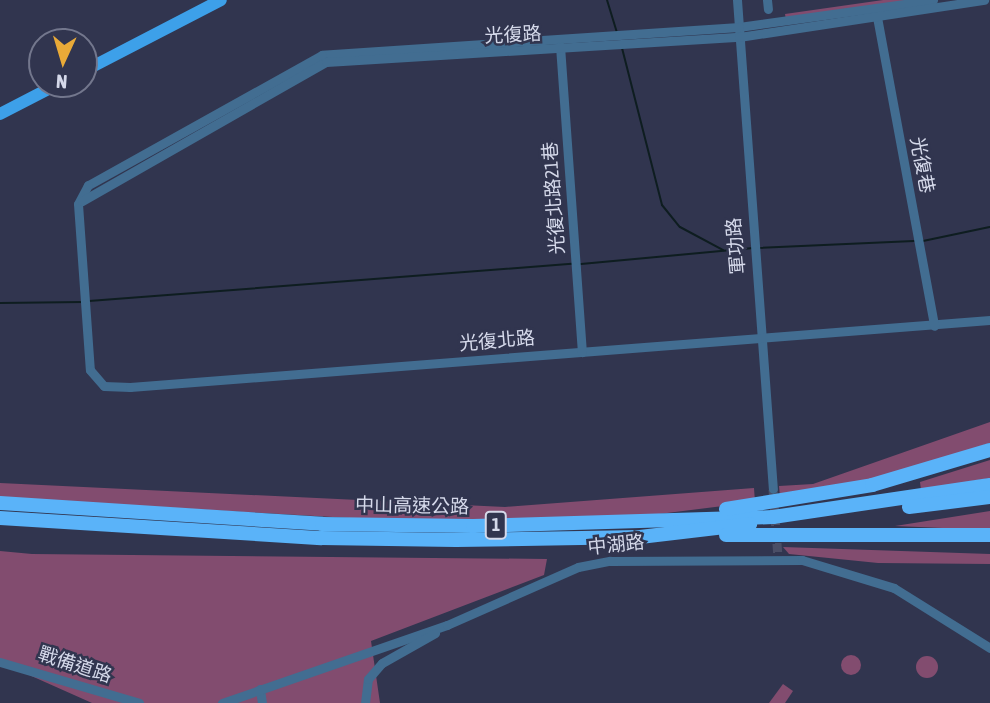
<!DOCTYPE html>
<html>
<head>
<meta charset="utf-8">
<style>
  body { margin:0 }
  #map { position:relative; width:990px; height:703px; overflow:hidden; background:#31354f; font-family:"Asap Condensed","Noto Sans TC",sans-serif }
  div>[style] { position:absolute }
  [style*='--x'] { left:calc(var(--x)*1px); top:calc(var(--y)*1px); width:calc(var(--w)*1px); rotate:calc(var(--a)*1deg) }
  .green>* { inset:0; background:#824c6f }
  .round { border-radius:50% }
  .stream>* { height:2px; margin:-1px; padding:0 1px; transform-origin:1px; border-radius:1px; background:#0e1d20 }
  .minor-tunnel>* { height:9px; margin-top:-4.5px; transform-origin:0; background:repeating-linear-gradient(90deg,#4a4e66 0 9px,transparent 0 13.5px) }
  .minor>* { height:9px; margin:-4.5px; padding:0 4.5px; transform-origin:4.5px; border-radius:4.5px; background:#426d91 }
  .major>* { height:12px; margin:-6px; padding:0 6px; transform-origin:6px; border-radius:6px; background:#3da0e9 }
  .highway>* { height:14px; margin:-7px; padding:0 7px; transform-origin:7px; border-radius:7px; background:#5ab3f9 }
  span { translate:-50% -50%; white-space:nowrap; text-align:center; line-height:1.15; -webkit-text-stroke:5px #31354f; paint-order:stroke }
  .shield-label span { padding:2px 5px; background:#31354f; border:2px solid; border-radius:5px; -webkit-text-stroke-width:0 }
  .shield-label { font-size:18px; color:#d5d9ea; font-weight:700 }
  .street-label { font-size:19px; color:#d5d9ea }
  .north { position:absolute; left:28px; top:28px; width:70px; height:70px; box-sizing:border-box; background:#31354f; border:2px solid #73778d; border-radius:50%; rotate:184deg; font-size:19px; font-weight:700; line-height:28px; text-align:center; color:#d5d9ea }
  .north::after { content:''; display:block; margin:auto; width:24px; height:32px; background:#e9aa38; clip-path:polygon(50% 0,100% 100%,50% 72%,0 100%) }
</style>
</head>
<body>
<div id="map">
  <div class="green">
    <i style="clip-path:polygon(883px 0,926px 0,786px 20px,785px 14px)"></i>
    <i style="clip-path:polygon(990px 422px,990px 443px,885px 477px,780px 497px,779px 486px,813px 484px)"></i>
    <i style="clip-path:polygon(990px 460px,990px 478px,921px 490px,920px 482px)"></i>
    <i style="clip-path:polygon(0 483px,505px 507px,754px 488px,755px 502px,627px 518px,472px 525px,0 498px)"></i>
    <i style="clip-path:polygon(990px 511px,990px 530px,895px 526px)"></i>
    <i style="clip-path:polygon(783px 547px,990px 554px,990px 564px,878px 563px,789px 554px)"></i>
    <i style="clip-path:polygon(0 551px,32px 554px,547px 559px,544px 575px,371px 641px,380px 703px,92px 703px,0 662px)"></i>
    <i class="round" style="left:841px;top:655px;width:20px;height:20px"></i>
    <i class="round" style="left:916px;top:656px;width:22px;height:22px"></i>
    <i style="clip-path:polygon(783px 684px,793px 691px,785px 703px,769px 703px)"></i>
  </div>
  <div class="stream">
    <i style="--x:607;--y:0;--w:34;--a:73"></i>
    <i style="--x:622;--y:48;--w:162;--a:75.7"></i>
    <i style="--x:662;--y:205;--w:28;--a:51"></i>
    <i style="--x:680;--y:227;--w:49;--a:28.1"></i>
    <i style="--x:923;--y:241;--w:68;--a:-11.8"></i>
    <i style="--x:758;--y:248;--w:156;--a:-2.6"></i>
    <i style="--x:581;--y:264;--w:173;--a:-5.3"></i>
    <i style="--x:89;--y:301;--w:484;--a:-4.4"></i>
    <i style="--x:0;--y:303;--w:83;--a:-0.7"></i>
  </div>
  <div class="minor-tunnel">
    <i style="--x:773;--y:489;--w:68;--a:85.8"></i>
  </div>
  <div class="minor">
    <i style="--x:737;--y:0;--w:490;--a:85.8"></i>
    <i style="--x:767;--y:0;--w:9;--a:84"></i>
    <i style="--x:933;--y:0;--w:196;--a:172.1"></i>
    <i style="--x:739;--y:27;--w:418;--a:176.2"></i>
    <i style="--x:322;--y:55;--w:268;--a:150.9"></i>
    <i style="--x:88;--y:185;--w:21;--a:118"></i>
    <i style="--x:78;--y:204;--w:166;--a:85.9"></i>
    <i style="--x:90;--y:370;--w:21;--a:49"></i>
    <i style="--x:104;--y:386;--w:26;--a:2"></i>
    <i style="--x:130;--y:387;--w:863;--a:-4.45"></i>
    <i style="--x:877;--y:17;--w:314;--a:79.5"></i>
    <i style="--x:560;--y:46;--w:307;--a:85.9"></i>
    <i style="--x:82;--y:201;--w:281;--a:-29.7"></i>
    <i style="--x:326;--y:62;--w:414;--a:-3.5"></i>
    <i style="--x:739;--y:37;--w:248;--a:-8.6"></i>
    <i style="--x:0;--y:662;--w:145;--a:16.4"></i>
    <i style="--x:260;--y:689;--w:14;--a:82"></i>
    <i style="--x:222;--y:703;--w:238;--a:-19.1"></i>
    <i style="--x:447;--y:625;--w:143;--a:-23.9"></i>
    <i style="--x:578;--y:567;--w:33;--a:-11"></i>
    <i style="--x:610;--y:561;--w:192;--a:-0.3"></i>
    <i style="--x:802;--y:560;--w:96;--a:16.9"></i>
    <i style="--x:894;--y:588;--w:113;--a:32"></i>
    <i style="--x:365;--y:703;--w:24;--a:-83"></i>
    <i style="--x:368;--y:679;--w:21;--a:-49"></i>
    <i style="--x:382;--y:663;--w:61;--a:-29.5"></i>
  </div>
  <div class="major">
    <i style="--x:84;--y:71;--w:154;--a:-27.4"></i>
    <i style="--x:0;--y:114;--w:65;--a:-27.3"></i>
  </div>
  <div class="highway">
    <i style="--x:0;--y:503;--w:323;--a:3.7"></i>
    <i style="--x:322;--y:524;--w:151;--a:0.8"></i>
    <i style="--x:473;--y:526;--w:300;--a:-1.7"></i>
    <i style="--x:773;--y:517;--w:219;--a:-8.4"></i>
    <i style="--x:909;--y:507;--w:82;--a:-7"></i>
    <i style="--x:726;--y:509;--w:148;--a:-9.3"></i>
    <i style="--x:872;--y:485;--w:123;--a:-16.5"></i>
    <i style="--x:0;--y:518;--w:322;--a:3.6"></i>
    <i style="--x:321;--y:538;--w:135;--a:0.8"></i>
    <i style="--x:456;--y:540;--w:184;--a:-0.9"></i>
    <i style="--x:640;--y:537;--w:111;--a:-6.7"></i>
    <i style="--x:726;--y:535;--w:264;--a:0"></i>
  </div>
  <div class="shield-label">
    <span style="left:496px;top:525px">1</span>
  </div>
  <div class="street-label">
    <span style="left:513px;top:35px;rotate:-3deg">光復路</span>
    <span style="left:922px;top:165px;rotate:79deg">光復巷</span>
    <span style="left:554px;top:198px;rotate:-94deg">光復北路21巷</span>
    <span style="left:736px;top:246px;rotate:-95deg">軍功路</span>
    <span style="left:497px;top:341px;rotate:-5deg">光復北路</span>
    <span style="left:412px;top:506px;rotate:1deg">中山高速公路</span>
    <span style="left:616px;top:545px;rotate:-6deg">中湖路</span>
    <span style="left:75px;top:665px;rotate:18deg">戰備道路</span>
  </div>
  <div class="north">N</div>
</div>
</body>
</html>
